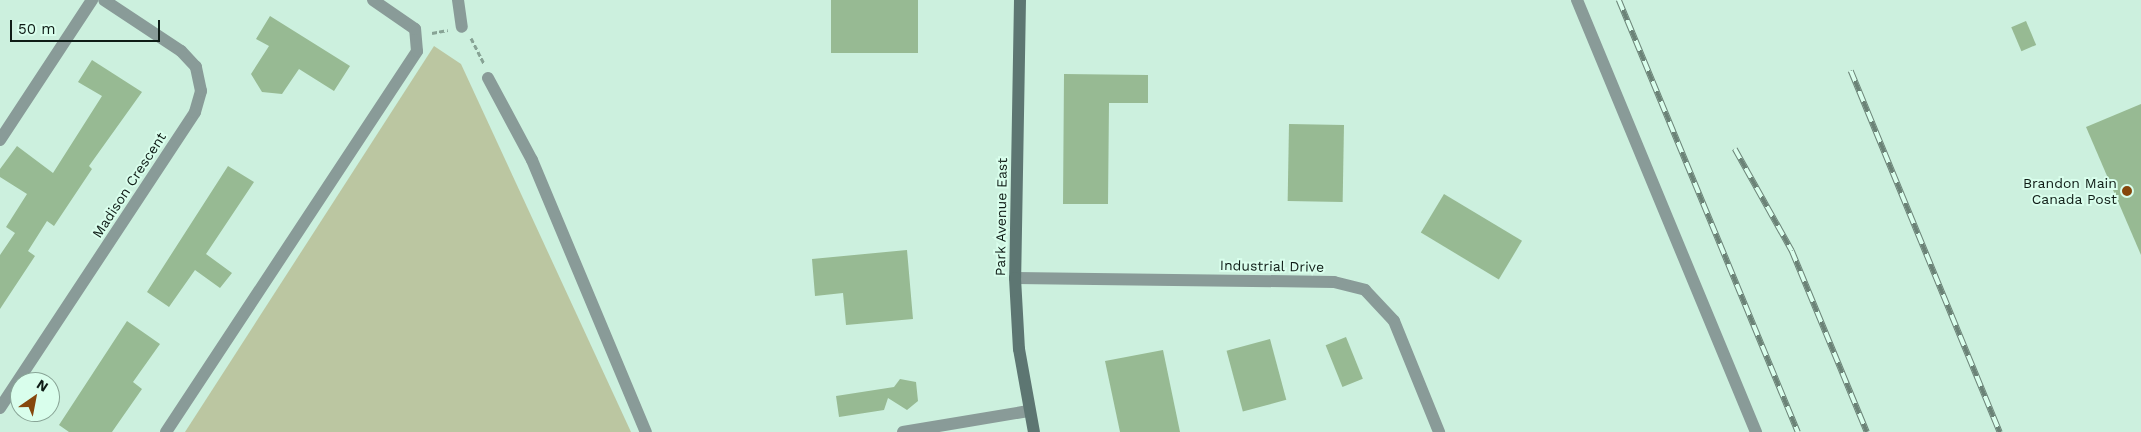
<!DOCTYPE html>
<html>
<head>
<meta charset="utf-8">
<style>
  body { margin:0 }
  #map { position:relative; width:2141px; height:432px; overflow:hidden; background:#ccf0de; font-family:"Work Sans",sans-serif }
  div>[style] { position:absolute }
  [style*='--x'] { left:calc(var(--x)*1px); top:calc(var(--y)*1px); width:calc(var(--w)*1px); rotate:calc(var(--a)*1deg) }
  .green>* { inset:0; background:#bbc6a1 }
  .building>* { inset:0; background:#97ba93; transform-origin:0 0 }
  .path>* { height:3px; margin-top:-1.5px; transform-origin:0; background:repeating-linear-gradient(90deg,#87a395 0 5px,transparent 0 7.5px) }
  .lane>* { height:12px; margin:-6px; padding:0 6px; transform-origin:6px; border-radius:6px; background:#899b98 }
  .street>* { height:12px; margin:-6px; padding:0 6px; transform-origin:6px; border-radius:6px; background:#899b98 }
  .secondary>* { height:12px; margin:-6px; padding:0 6px; transform-origin:6px; border-radius:6px; background:#5d7672 }
  .rail>* { height:5.5px; margin-top:-2.75px; transform-origin:0; background:repeating-linear-gradient(90deg,#d9feec 0 11px,#6b8377 0 22px); box-sizing:border-box; border-block:1px solid #6b8377 }
  .dots>* { width:14px; height:14px; translate:-50% -50%; box-sizing:border-box; border:2px solid #d9feec; border-radius:50% }
  span { translate:-50% -50%; white-space:nowrap; text-align:center; line-height:1.15; -webkit-text-stroke:4px #d9feec; paint-order:stroke }
  .poi-label { font-size:14px; color:#0f1c16 }
  .right { translate:-100% -50%; text-align:right }
  .street-label { font-size:14px; color:#0f1c16 }
  .north { position:absolute; left:10px; top:372px; width:50px; height:50px; box-sizing:border-box; background:#d9feec; border:1px solid #88a496; border-radius:50%; rotate:33deg; font-size:14px; font-weight:700; line-height:20px; text-align:center; color:#0f1c16 }
  .north::after { content:''; display:block; margin:auto; width:18px; height:22px; background:#86470c; clip-path:polygon(50% 0,100% 100%,50% 72%,0 100%) }
  .scale { position:absolute; left:10px; top:20px; width:150px; height:22px; box-sizing:border-box; border:2px solid #0f1c16; border-top:0; padding-left:6px; font-size:15px; line-height:18px; white-space:nowrap; color:#0f1c16; -webkit-text-stroke:4px #d9feec; paint-order:stroke }
</style>
</head>
<body>
<div id="map">
  <div class="green">
    <i style="clip-path:polygon(434px 46px,461px 64px,631px 432px,185px 432px)"></i>
  </div>
  <div class="building">
    <i style="left:831px;top:0;width:87px;height:53px"></i>
    <i style="clip-path:polygon(270px 16px,350px 66px,334px 91px,299px 69px,282px 94px,262px 92px,251px 74px,269px 46px,256px 39px)"></i>
    <i style="left:2026px;top:21px;width:26px;height:16px;rotate:67deg"></i>
    <i style="clip-path:polygon(92px 60px,142px 92px,89px 166px,92px 169px,54px 226px,47px 221px,28px 251px,35px 256px,0 309px,0 255px,15px 233px,6px 227px,27px 194px,0 177px,0 169px,17px 146px,53px 173px,102px 96px,78px 82px)"></i>
    <i style="clip-path:polygon(1064px 74px,1148px 75px,1148px 103px,1109px 103px,1108px 204px,1063px 204px)"></i>
    <i style="clip-path:polygon(2141px 104px,2141px 255px,2086px 127px)"></i>
    <i style="left:1289px;top:124px;width:55px;height:77px;rotate:1deg"></i>
    <i style="clip-path:polygon(228px 166px,254px 182px,206px 254px,232px 273px,220px 288px,195px 270px,169px 307px,147px 292px)"></i>
    <i style="left:1444px;top:194px;width:91px;height:45px;rotate:31deg"></i>
    <i style="clip-path:polygon(907px 250px,913px 319px,846px 325px,843px 293px,815px 296px,812px 259px)"></i>
    <i style="clip-path:polygon(127px 321px,160px 344px,133px 382px,142px 389px,112px 432px,69px 432px,59px 425px)"></i>
    <i style="left:1346px;top:337px;width:45px;height:22px;rotate:68deg"></i>
    <i style="left:1270px;top:339px;width:63px;height:45px;rotate:75deg"></i>
    <i style="clip-path:polygon(1163px 350px,1180px 432px,1120px 432px,1105px 361px)"></i>
    <i style="clip-path:polygon(900px 379px,916px 382px,918px 401px,907px 410px,888px 398px,884px 410px,839px 417px,836px 396px,894px 387px)"></i>
  </div>
  <div class="path">
    <i style="--x:432;--y:33;--w:16;--a:-11"></i>
    <i style="--x:471;--y:38;--w:28;--a:63"></i>
  </div>
  <div class="lane">
    <i style="--x:458;--y:0;--w:27;--a:82"></i>
    <i style="--x:1577;--y:0;--w:468;--a:67.5"></i>
    <i style="--x:488;--y:78;--w:93;--a:61.8"></i>
    <i style="--x:532;--y:160;--w:295;--a:67.3"></i>
    <i style="--x:0;--y:140;--w:168;--a:-56.7"></i>
    <i style="--x:166;--y:432;--w:456;--a:-56.6"></i>
    <i style="--x:417;--y:51;--w:22;--a:-95"></i>
    <i style="--x:415;--y:29;--w:51;--a:-145.4"></i>
    <i style="--x:903;--y:432;--w:127;--a:-9.5"></i>
  </div>
  <div class="street">
    <i style="--x:1015;--y:278;--w:319;--a:0.7"></i>
    <i style="--x:1334;--y:282;--w:32;--a:14"></i>
    <i style="--x:1365;--y:290;--w:42;--a:46.9"></i>
    <i style="--x:1394;--y:321;--w:120;--a:67.9"></i>
    <i style="--x:0;--y:408;--w:354;--a:-56.6"></i>
    <i style="--x:195;--y:112;--w:22;--a:-74"></i>
    <i style="--x:201;--y:91;--w:25;--a:-102"></i>
    <i style="--x:196;--y:67;--w:22;--a:-133"></i>
    <i style="--x:181;--y:51;--w:92;--a:-146.5"></i>
  </div>
  <div class="secondary">
    <i style="--x:1020;--y:0;--w:278;--a:91"></i>
    <i style="--x:1015;--y:278;--w:71;--a:86.8"></i>
    <i style="--x:1019;--y:349;--w:84;--a:79.8"></i>
  </div>
  <div class="rail">
    <i style="--x:1619;--y:0;--w:468;--a:67.5"></i>
    <i style="--x:1851;--y:71;--w:391;--a:67.6"></i>
    <i style="--x:1735;--y:149;--w:117;--a:60.8"></i>
    <i style="--x:1792;--y:251;--w:196;--a:67.5"></i>
  </div>
  <div class="dots">
    <i style="left:2127px;top:191px;background:#86470c"></i>
  </div>
  <div class="poi-label">
    <span class="right" style="left:2117px;top:191px">Brandon Main<br>Canada Post</span>
  </div>
  <div class="street-label">
    <span style="left:129px;top:185px;rotate:-57deg">Madison Crescent</span>
    <span style="left:1001px;top:217px;rotate:-89deg">Park Avenue East</span>
    <span style="left:1272px;top:266px;rotate:1deg">Industrial Drive</span>
  </div>
  <div class="north">N</div>
  <div class="scale">50 m</div>
</div>
</body>
</html>
